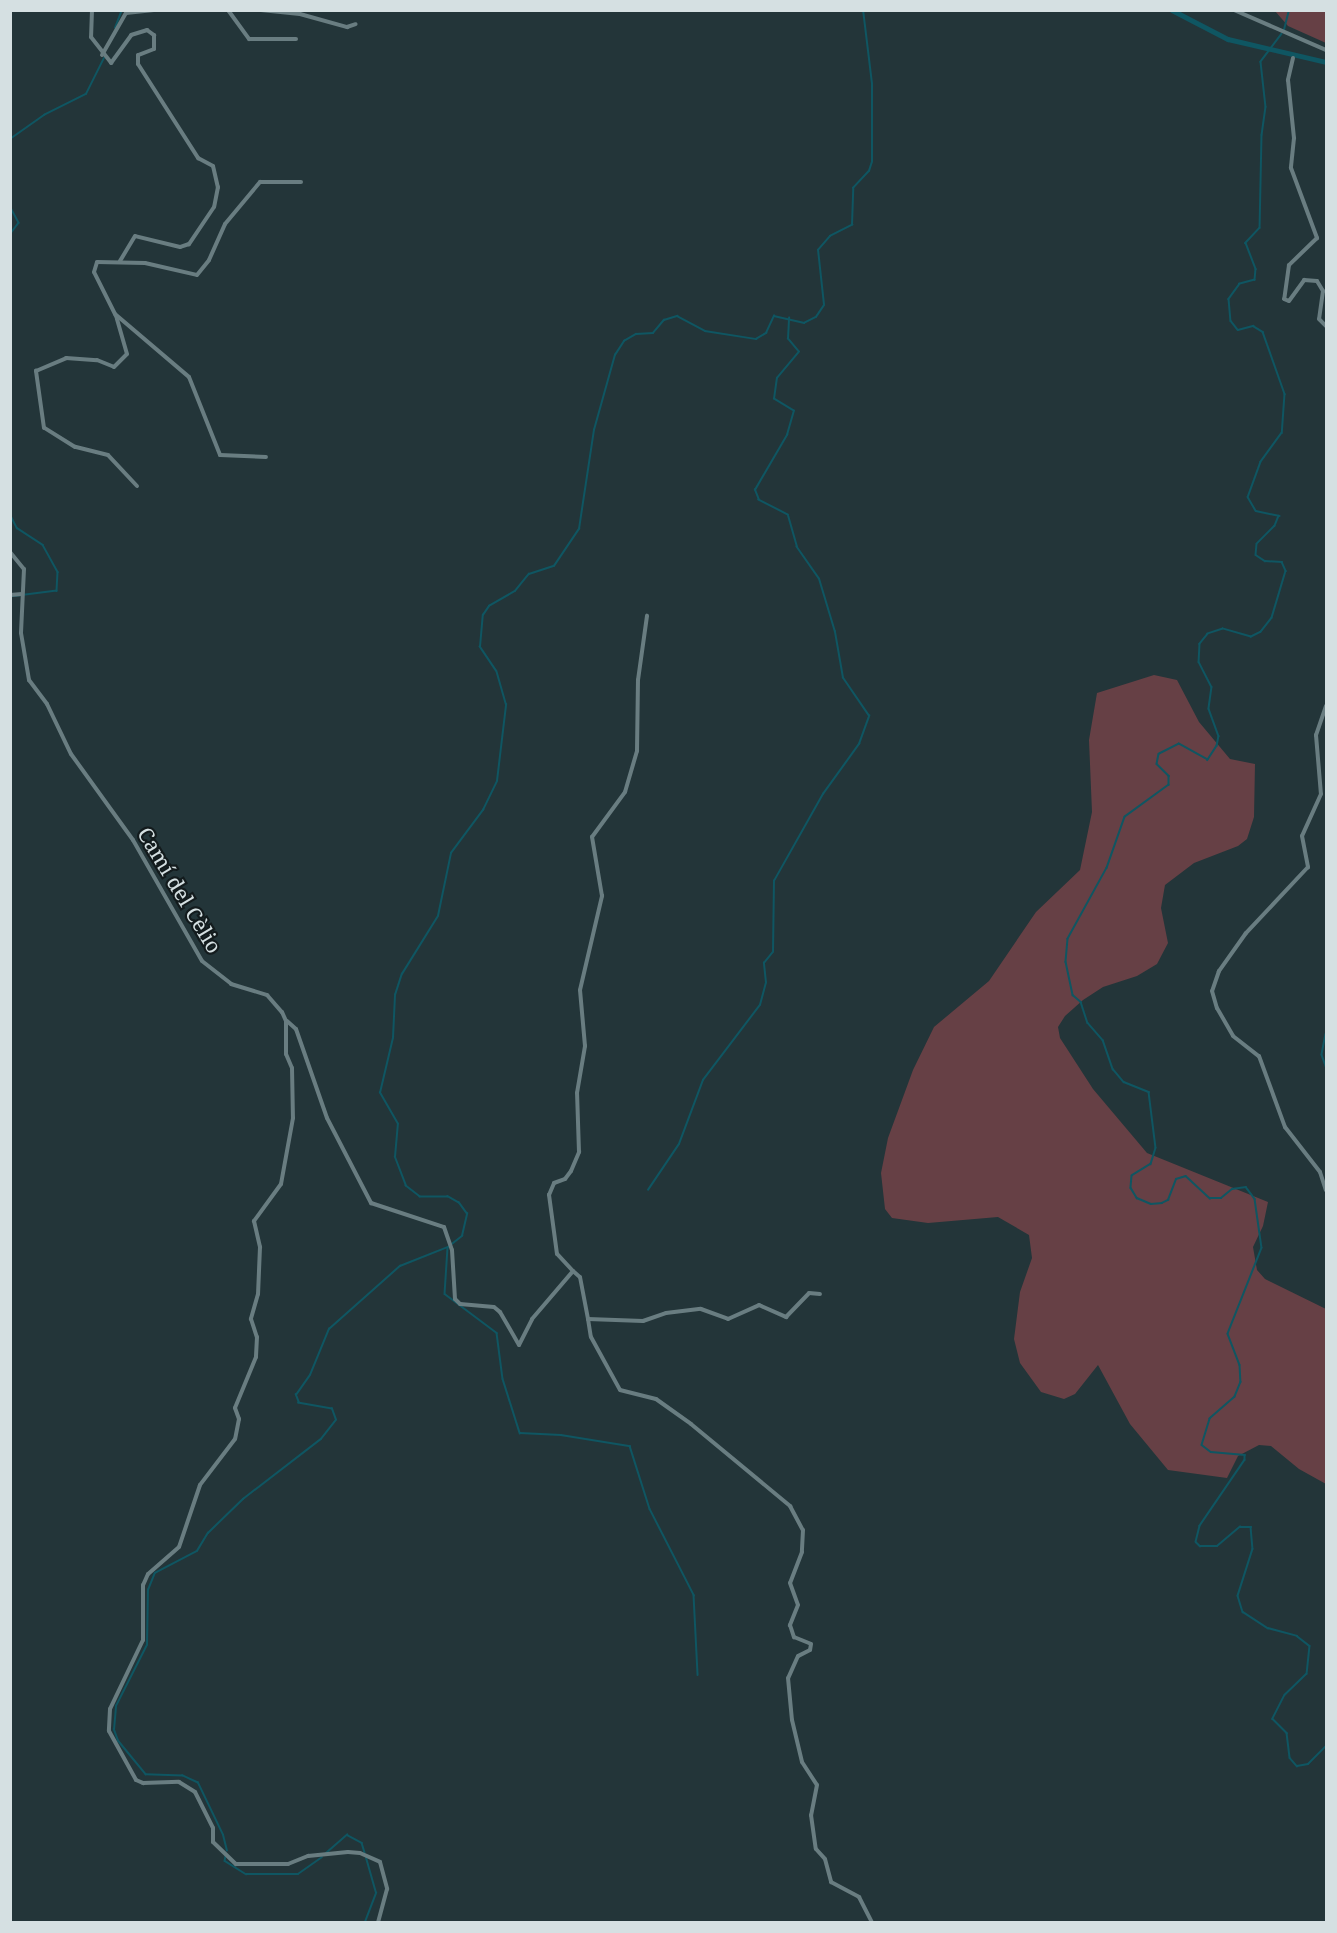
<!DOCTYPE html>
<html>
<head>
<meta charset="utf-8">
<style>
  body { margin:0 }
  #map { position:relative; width:1337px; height:1933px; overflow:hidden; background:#233539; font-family:"Noto Serif",serif }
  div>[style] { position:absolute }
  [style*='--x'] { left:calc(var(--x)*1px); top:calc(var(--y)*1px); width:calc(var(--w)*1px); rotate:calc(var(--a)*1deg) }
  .green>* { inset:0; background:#664045 }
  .stream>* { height:1.5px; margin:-0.75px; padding:0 0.75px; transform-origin:0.75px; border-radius:0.75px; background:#0f5662 }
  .canal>* { height:4.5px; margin:-2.25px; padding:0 2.25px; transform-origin:2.25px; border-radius:2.25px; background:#0f5662 }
  .minor>* { height:4px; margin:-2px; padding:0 2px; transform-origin:2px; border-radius:2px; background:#697d81 }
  span { translate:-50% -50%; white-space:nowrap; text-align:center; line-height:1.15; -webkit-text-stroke:4.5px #131b1d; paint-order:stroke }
  .street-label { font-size:21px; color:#d5e0e2 }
  .frame { position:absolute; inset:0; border:12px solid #d5e0e2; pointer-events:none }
</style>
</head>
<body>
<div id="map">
  <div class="green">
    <i style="clip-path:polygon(1275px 11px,1326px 11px,1326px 43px,1288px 26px)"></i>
    <i style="clip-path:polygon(1154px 675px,1177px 680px,1199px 722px,1230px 759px,1255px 764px,1254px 817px,1247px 839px,1238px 846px,1194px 863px,1165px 885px,1161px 908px,1168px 943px,1157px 964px,1137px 976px,1103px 987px,1083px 1000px,1065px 1016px,1058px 1027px,1060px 1038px,1093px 1089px,1147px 1153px,1268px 1202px,1263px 1226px,1253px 1247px,1257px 1270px,1265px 1279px,1326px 1309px,1326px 1484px,1299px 1469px,1271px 1446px,1259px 1445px,1238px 1456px,1227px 1478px,1168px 1470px,1130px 1424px,1098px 1365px,1075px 1394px,1064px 1399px,1041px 1392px,1020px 1363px,1014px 1339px,1020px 1292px,1032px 1258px,1029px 1235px,998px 1217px,928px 1223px,892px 1218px,885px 1209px,881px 1173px,888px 1138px,913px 1070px,934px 1027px,989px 981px,1036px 912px,1080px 870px,1092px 812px,1089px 740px,1097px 693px)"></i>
  </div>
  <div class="stream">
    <i style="--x:115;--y:28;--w:19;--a:-69"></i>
    <i style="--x:1284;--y:30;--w:21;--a:-76"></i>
    <i style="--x:1282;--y:34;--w:35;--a:127"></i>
    <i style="--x:1261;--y:62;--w:45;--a:83.7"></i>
    <i style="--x:1266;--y:107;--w:28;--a:98"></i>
    <i style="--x:1262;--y:135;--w:93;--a:91.2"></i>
    <i style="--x:1260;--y:228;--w:21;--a:133"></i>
    <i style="--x:1246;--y:243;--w:28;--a:69"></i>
    <i style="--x:1256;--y:269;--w:11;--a:95"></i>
    <i style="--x:1255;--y:280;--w:16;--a:165"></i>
    <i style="--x:1240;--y:284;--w:19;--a:126"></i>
    <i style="--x:1229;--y:299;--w:22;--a:85"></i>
    <i style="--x:1231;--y:321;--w:11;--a:52"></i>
    <i style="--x:1238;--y:330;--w:16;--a:-15"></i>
    <i style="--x:1253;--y:326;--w:12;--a:31"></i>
    <i style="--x:1263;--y:332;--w:66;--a:70.5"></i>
    <i style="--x:1285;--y:394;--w:39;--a:94"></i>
    <i style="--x:1282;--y:433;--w:36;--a:126"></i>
    <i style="--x:1261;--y:462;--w:37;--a:110"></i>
    <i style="--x:1248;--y:497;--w:16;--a:60"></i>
    <i style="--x:1256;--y:511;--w:24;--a:12"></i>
    <i style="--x:1279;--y:516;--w:11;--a:112"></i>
    <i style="--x:1275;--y:526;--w:25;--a:135"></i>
    <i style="--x:1257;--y:544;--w:11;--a:95"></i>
    <i style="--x:1256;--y:555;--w:11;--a:34"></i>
    <i style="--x:1265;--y:561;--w:17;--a:3"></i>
    <i style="--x:1282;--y:562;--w:10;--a:66"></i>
    <i style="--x:1286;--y:571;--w:49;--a:106.6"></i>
    <i style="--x:1272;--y:618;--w:18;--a:128"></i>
    <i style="--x:1261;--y:632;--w:11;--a:153"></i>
    <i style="--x:1251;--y:637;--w:29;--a:-164"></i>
    <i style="--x:1223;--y:629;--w:16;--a:162"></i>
    <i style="--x:1208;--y:634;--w:13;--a:129"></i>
    <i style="--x:1200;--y:644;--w:18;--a:93"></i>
    <i style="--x:1199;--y:662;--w:28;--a:63"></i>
    <i style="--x:1212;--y:687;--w:22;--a:98"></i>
    <i style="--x:1209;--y:709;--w:29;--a:70"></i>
    <i style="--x:1219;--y:736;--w:10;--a:101"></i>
    <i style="--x:1217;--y:746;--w:17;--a:123"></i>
    <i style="--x:1208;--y:760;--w:33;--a:-151"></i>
    <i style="--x:1179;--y:744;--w:22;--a:153"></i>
    <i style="--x:1159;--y:754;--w:10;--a:101"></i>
    <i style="--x:1157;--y:764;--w:17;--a:45"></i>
    <i style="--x:1169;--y:776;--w:9;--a:90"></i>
    <i style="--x:1169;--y:785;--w:54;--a:144"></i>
    <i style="--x:1125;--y:817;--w:54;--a:109.4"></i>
    <i style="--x:1107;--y:868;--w:81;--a:118.8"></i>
    <i style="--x:1068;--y:939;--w:23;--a:95"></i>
    <i style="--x:1066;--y:962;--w:34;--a:78"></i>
    <i style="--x:1073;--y:995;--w:11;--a:41"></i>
    <i style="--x:1081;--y:1002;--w:22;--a:72"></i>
    <i style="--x:1088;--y:1023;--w:23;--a:49"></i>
    <i style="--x:1103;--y:1040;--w:31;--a:71"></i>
    <i style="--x:1113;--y:1069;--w:17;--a:50"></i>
    <i style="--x:1124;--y:1082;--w:27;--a:22"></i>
    <i style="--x:1149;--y:1092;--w:56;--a:82.9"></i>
    <i style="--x:1156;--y:1148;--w:17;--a:107"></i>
    <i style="--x:1151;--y:1164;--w:22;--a:148"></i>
    <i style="--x:1132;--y:1176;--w:12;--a:95"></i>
    <i style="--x:1131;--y:1188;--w:12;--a:59"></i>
    <i style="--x:1137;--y:1198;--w:15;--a:23"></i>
    <i style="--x:1151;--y:1204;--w:11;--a:-5"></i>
    <i style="--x:1162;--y:1203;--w:7;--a:-27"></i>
    <i style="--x:1168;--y:1200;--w:22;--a:-69"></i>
    <i style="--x:1176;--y:1179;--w:10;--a:-17"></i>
    <i style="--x:1186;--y:1176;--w:33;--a:43"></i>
    <i style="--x:1210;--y:1198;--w:11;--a:0"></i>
    <i style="--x:1221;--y:1198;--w:14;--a:-39"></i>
    <i style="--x:1232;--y:1189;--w:14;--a:-8"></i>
    <i style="--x:1246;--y:1187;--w:15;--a:53"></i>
    <i style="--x:1255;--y:1199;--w:49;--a:81.9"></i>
    <i style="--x:1262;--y:1248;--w:92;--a:111.6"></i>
    <i style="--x:1228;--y:1334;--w:33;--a:69"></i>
    <i style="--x:1240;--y:1365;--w:17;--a:87"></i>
    <i style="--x:1241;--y:1382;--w:16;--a:112"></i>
    <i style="--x:1235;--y:1397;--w:33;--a:139"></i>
    <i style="--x:1210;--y:1419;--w:27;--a:107"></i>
    <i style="--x:1202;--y:1445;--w:11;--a:38"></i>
    <i style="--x:1211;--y:1452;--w:34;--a:5"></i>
    <i style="--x:1245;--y:1455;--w:5;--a:90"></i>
    <i style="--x:1245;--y:1460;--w:80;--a:124.3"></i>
    <i style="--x:1200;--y:1526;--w:16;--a:104"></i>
    <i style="--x:1196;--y:1542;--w:6;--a:45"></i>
    <i style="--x:1200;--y:1546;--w:17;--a:0"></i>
    <i style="--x:1217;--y:1546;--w:30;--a:-40"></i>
    <i style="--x:1240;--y:1527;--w:11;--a:0"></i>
    <i style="--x:1251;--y:1527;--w:22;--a:85"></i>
    <i style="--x:1253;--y:1549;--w:49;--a:107.7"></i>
    <i style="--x:1238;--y:1596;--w:17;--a:73"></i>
    <i style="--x:1243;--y:1612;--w:30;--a:33"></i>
    <i style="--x:1268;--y:1628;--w:30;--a:15"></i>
    <i style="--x:1297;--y:1636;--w:16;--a:38"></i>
    <i style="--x:1310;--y:1646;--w:28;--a:96"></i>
    <i style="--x:1307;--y:1674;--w:30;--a:136"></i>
    <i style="--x:1285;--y:1695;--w:27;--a:117"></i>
    <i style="--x:1273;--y:1719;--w:20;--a:45"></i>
    <i style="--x:1287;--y:1733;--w:25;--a:83"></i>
    <i style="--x:1290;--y:1758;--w:11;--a:49"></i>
    <i style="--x:1297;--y:1766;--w:11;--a:-10"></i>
    <i style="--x:1308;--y:1764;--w:25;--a:-45"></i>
    <i style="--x:10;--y:139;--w:42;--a:-35.2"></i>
    <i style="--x:44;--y:115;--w:47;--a:-26.6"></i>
    <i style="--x:86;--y:94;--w:40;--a:-63.4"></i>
    <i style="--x:10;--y:206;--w:19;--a:62"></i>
    <i style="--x:19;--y:223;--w:15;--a:127"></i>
    <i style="--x:10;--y:514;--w:16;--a:63"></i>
    <i style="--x:17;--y:528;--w:31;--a:33"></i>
    <i style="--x:43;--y:545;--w:31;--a:61"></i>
    <i style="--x:58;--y:572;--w:19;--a:93"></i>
    <i style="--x:57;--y:591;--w:47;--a:172.7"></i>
    <i style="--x:1326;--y:1034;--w:21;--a:101"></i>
    <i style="--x:1322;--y:1055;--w:12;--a:70"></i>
    <i style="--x:648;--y:1190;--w:55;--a:-56"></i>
    <i style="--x:679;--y:1144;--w:68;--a:-69.4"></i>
    <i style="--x:703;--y:1080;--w:94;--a:-52.8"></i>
    <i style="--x:760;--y:1005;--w:23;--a:-75"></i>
    <i style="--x:766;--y:983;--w:20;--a:-96"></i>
    <i style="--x:764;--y:963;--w:14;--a:-51"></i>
    <i style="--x:773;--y:952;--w:71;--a:-89.2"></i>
    <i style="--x:774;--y:881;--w:100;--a:-60.6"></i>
    <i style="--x:823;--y:794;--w:62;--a:-54.2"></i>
    <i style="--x:859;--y:744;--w:30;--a:-70"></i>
    <i style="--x:869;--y:716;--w:46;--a:-124.4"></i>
    <i style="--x:843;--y:678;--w:47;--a:-99.9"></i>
    <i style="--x:835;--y:632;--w:55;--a:-106.8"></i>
    <i style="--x:819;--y:579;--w:39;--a:-125"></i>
    <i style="--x:797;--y:547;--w:33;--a:-106"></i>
    <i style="--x:788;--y:515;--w:33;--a:-153"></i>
    <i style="--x:759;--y:500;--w:11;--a:-112"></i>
    <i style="--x:755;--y:490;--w:64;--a:-59.8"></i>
    <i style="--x:787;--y:435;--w:25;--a:-74"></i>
    <i style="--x:794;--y:411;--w:23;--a:-149"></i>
    <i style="--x:774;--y:399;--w:21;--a:-82"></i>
    <i style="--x:777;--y:378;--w:34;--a:-50"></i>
    <i style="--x:799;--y:352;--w:17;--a:-130"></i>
    <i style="--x:788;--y:339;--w:21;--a:-87"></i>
    <i style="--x:448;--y:1248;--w:46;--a:93.7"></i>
    <i style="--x:445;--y:1294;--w:65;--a:36.9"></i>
    <i style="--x:497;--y:1333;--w:46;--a:82.6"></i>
    <i style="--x:503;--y:1379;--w:57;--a:72.5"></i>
    <i style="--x:520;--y:1433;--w:41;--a:2.8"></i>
    <i style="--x:561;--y:1435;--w:70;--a:9.1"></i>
    <i style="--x:630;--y:1446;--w:66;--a:72.4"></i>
    <i style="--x:650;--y:1509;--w:97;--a:62.9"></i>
    <i style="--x:694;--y:1595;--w:80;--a:87.1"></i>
    <i style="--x:227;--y:1851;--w:16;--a:-104"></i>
    <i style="--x:223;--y:1835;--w:58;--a:-115.7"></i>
    <i style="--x:198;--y:1783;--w:17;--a:-155"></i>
    <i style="--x:183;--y:1776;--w:37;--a:-178"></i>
    <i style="--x:146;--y:1775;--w:44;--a:-129.5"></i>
    <i style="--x:118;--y:1741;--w:12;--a:-110"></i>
    <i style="--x:114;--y:1730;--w:24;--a:-85"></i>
    <i style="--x:116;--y:1706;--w:68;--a:-63.1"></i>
    <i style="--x:147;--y:1645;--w:55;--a:-89"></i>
    <i style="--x:148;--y:1590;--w:18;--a:-68"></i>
    <i style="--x:155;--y:1573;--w:47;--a:-27.6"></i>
    <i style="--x:197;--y:1551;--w:21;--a:-59"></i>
    <i style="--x:208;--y:1533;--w:49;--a:-44.2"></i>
    <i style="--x:243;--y:1499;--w:98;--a:-37.6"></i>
    <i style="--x:321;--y:1439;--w:24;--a:-52"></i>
    <i style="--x:336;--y:1420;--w:12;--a:-110"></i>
    <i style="--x:332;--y:1409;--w:34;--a:-170"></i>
    <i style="--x:299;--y:1403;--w:9;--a:-111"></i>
    <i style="--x:296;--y:1395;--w:24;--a:-55"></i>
    <i style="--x:310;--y:1375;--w:50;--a:-67.6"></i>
    <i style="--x:329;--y:1329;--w:95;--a:-41.6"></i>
    <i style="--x:400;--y:1266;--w:52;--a:-21.6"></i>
    <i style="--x:448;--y:1247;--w:18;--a:-38"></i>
    <i style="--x:462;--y:1236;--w:23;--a:-77"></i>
    <i style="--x:467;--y:1214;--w:14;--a:-126"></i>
    <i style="--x:459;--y:1203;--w:13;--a:-151"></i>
    <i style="--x:448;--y:1197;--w:28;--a:180"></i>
    <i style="--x:420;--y:1197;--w:18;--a:-142"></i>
    <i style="--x:406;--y:1186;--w:31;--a:-111"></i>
    <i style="--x:395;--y:1157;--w:33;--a:-85"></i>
    <i style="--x:398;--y:1124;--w:36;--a:-120"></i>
    <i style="--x:380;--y:1093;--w:57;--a:-76.7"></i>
    <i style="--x:393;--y:1038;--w:43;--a:-87.3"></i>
    <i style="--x:395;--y:995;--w:22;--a:-72"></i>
    <i style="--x:402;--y:974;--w:68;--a:-58.2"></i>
    <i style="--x:438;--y:916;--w:64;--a:-78.3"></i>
    <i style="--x:451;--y:853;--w:54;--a:-53.3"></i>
    <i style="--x:483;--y:810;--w:32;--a:-64"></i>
    <i style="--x:497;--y:781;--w:77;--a:-83.2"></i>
    <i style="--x:506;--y:705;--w:35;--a:-106"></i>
    <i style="--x:496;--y:671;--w:29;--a:-124"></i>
    <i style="--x:480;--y:647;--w:32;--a:-85"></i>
    <i style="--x:483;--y:615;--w:11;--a:-56"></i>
    <i style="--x:489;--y:606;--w:30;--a:-30"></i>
    <i style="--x:515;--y:591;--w:22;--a:-51"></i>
    <i style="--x:529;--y:574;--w:26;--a:-18"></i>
    <i style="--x:554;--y:566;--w:45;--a:-56"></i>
    <i style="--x:579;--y:529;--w:100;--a:-81.4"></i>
    <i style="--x:594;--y:430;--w:78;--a:-74.4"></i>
    <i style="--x:615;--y:355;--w:17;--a:-57"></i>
    <i style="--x:624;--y:341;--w:14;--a:-30"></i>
    <i style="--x:636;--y:334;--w:17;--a:-3"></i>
    <i style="--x:653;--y:333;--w:17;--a:-50"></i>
    <i style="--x:664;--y:320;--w:14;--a:-17"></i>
    <i style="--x:677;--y:316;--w:32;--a:28"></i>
    <i style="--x:705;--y:331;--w:52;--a:8.9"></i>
    <i style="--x:756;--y:339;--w:12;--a:-31"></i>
    <i style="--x:766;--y:333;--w:19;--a:-65"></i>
    <i style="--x:774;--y:316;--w:31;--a:13"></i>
    <i style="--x:804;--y:323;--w:13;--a:-27"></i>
    <i style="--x:816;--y:317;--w:14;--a:-56"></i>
    <i style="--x:824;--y:305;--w:55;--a:-96.2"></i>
    <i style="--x:818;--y:250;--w:18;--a:-49"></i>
    <i style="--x:830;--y:236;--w:25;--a:-27"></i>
    <i style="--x:852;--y:225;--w:37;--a:-88"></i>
    <i style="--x:853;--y:188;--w:23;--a:-47"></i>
    <i style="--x:869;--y:171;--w:9;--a:-72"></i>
    <i style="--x:872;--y:162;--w:78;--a:-90"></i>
    <i style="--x:872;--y:84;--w:75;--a:-96.9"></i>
    <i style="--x:326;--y:1853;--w:28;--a:-41"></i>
    <i style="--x:347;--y:1835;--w:17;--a:28"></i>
    <i style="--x:362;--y:1843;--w:10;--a:73"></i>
    <i style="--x:226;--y:1856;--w:5;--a:101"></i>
    <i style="--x:225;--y:1861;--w:25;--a:32"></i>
    <i style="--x:246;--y:1874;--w:52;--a:0"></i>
    <i style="--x:298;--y:1874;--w:29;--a:-35"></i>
    <i style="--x:365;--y:1922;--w:31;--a:-69"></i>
    <i style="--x:376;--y:1893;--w:36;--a:-106"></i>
  </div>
  <div class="canal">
    <i style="--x:1172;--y:10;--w:63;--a:27.4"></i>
    <i style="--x:1228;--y:39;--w:101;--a:13.2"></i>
  </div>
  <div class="minor">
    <i style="--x:92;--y:10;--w:27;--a:92"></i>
    <i style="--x:91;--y:37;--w:33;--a:52"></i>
    <i style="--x:111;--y:63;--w:34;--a:-54"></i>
    <i style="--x:131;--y:35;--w:17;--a:-17"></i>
    <i style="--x:147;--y:30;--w:9;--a:36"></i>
    <i style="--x:154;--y:35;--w:14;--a:90"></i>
    <i style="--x:154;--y:49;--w:17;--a:159"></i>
    <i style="--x:138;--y:55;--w:9;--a:90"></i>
    <i style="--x:138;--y:64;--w:112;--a:57.4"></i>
    <i style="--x:198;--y:158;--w:17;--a:28"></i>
    <i style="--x:213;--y:166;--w:22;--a:77"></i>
    <i style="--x:218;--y:187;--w:20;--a:101"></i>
    <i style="--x:214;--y:207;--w:45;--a:124"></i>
    <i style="--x:189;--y:244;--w:9;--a:162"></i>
    <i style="--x:180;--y:247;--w:46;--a:-166.3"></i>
    <i style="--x:135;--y:236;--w:29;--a:121"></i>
    <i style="--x:228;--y:10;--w:36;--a:54"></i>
    <i style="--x:249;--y:39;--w:47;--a:0"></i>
    <i style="--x:261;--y:10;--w:39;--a:6"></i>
    <i style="--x:300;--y:14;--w:49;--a:15.5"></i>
    <i style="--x:347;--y:27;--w:9;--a:-18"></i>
    <i style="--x:1234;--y:10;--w:100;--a:23.5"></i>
    <i style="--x:102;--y:55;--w:48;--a:-60.3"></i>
    <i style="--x:126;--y:13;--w:28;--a:-6"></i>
    <i style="--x:1293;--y:58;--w:23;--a:103"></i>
    <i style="--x:1288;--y:80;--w:58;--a:84.1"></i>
    <i style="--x:1294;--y:138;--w:30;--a:96"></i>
    <i style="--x:1291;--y:168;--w:75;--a:69.6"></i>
    <i style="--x:1317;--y:238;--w:39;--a:136"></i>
    <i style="--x:1289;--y:265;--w:34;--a:98"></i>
    <i style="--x:1284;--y:299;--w:5;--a:22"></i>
    <i style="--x:1289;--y:301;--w:26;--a:-54"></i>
    <i style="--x:1304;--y:280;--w:13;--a:4"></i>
    <i style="--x:1317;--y:281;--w:12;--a:59"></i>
    <i style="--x:1323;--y:291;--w:28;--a:98"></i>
    <i style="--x:1319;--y:319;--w:10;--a:45"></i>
    <i style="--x:115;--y:314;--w:97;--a:40.4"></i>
    <i style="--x:189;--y:377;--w:84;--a:68.3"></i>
    <i style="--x:220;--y:455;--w:46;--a:2.5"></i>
    <i style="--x:137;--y:486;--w:42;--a:-133.1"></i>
    <i style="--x:108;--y:455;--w:34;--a:-166"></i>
    <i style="--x:75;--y:447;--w:36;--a:-148"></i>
    <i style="--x:44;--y:428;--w:58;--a:-98"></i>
    <i style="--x:36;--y:371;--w:33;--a:-23"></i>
    <i style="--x:66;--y:358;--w:31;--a:4"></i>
    <i style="--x:97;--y:360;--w:18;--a:22"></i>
    <i style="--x:114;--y:367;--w:18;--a:-45"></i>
    <i style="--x:127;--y:354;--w:37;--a:-106"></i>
    <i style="--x:117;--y:318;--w:51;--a:-116.6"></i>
    <i style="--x:94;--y:272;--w:10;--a:-73"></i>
    <i style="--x:97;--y:262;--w:48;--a:1.2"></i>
    <i style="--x:145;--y:263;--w:53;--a:13"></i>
    <i style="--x:197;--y:275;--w:19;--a:-51"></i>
    <i style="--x:209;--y:260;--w:39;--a:-66"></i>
    <i style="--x:225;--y:224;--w:55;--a:-50.2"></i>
    <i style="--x:260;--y:182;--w:41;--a:0"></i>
    <i style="--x:10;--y:552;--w:22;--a:51"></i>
    <i style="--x:24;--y:569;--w:64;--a:92.7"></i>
    <i style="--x:21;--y:633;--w:48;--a:80.3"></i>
    <i style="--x:29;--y:680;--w:30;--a:53"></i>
    <i style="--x:47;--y:704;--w:55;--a:64.4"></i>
    <i style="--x:71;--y:754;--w:106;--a:54.2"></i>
    <i style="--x:133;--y:840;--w:139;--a:60.3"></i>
    <i style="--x:202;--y:961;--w:37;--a:38"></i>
    <i style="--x:231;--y:984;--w:38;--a:17"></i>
    <i style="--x:267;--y:995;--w:23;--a:49"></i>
    <i style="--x:282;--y:1012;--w:10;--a:66"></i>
    <i style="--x:286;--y:1021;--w:33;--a:90"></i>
    <i style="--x:286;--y:1054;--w:15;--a:67"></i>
    <i style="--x:292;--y:1068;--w:50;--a:88.9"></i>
    <i style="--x:293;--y:1118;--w:67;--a:100.3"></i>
    <i style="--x:281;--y:1184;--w:46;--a:126.1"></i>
    <i style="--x:254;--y:1221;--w:27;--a:77"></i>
    <i style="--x:260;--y:1247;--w:47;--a:92.4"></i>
    <i style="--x:258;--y:1294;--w:26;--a:106"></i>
    <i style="--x:251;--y:1319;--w:19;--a:72"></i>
    <i style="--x:257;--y:1337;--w:20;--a:93"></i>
    <i style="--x:256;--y:1357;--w:55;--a:112.4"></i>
    <i style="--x:235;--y:1408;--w:12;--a:70"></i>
    <i style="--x:239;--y:1419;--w:20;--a:101"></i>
    <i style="--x:235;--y:1439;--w:58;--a:127.3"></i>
    <i style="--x:200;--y:1485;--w:65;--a:108.7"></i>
    <i style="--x:179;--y:1547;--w:41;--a:138.9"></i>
    <i style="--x:148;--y:1574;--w:12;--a:114"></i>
    <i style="--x:143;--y:1585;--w:55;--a:90"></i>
    <i style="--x:143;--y:1640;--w:76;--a:115.6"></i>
    <i style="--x:110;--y:1709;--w:22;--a:93"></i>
    <i style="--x:109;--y:1731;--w:56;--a:61.1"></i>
    <i style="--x:136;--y:1780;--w:8;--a:23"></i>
    <i style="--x:143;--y:1783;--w:36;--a:-2"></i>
    <i style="--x:179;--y:1782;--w:19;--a:32"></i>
    <i style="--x:195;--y:1792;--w:40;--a:63.4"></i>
    <i style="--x:213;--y:1828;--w:14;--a:90"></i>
    <i style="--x:213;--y:1842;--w:32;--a:44"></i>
    <i style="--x:236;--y:1864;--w:52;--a:0"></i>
    <i style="--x:288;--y:1864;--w:22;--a:-22"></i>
    <i style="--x:308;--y:1856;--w:40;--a:-5.7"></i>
    <i style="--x:348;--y:1852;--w:12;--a:5"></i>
    <i style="--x:360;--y:1853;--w:22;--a:24"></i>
    <i style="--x:380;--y:1862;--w:28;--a:75"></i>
    <i style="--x:387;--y:1889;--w:34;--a:105"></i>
    <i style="--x:10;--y:595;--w:12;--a:-5"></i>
    <i style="--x:1326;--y:706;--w:31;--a:109"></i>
    <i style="--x:1316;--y:735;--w:59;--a:85.2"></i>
    <i style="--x:1321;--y:794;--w:46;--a:114.3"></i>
    <i style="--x:1302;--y:836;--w:32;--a:79"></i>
    <i style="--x:1308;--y:867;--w:91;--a:133.2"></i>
    <i style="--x:1246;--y:933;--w:47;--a:125.4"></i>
    <i style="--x:1219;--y:971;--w:21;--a:109"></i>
    <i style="--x:1212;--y:991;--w:18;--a:74"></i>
    <i style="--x:1217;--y:1008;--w:32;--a:60"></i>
    <i style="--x:1233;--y:1036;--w:33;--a:38"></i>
    <i style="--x:1259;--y:1056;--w:76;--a:69.9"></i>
    <i style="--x:1285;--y:1127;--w:57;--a:52.1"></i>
    <i style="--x:1320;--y:1172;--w:19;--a:72"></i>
    <i style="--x:287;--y:1021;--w:12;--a:42"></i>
    <i style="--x:296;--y:1029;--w:94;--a:70.8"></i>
    <i style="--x:327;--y:1118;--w:96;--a:62.6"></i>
    <i style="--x:371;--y:1203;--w:77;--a:18.2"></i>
    <i style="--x:444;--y:1227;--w:24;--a:71"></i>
    <i style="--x:452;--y:1250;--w:49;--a:86.5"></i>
    <i style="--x:455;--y:1299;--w:7;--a:45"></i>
    <i style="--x:460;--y:1304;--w:34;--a:5"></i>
    <i style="--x:494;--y:1307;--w:8;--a:40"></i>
    <i style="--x:500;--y:1312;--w:38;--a:60"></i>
    <i style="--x:519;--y:1345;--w:29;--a:-63"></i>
    <i style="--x:532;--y:1319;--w:63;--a:-49.5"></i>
    <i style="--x:573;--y:1271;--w:9;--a:41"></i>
    <i style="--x:580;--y:1277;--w:43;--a:79.2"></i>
    <i style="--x:588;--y:1319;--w:55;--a:2.1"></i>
    <i style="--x:643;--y:1321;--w:24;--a:-19"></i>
    <i style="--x:666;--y:1313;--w:35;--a:-7"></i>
    <i style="--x:701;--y:1309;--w:29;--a:20"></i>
    <i style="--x:728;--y:1319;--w:34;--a:-24"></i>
    <i style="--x:759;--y:1305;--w:30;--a:24"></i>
    <i style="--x:786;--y:1317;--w:33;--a:-46"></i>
    <i style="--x:809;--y:1293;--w:11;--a:5"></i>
    <i style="--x:573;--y:1271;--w:23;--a:-133"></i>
    <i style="--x:557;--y:1254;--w:60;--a:-97.7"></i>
    <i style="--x:549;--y:1195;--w:13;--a:-67"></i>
    <i style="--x:554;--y:1183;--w:12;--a:-20"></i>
    <i style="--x:565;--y:1179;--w:10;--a:-53"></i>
    <i style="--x:571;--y:1171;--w:21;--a:-67"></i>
    <i style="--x:579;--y:1152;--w:59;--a:-91.9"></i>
    <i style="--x:577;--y:1093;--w:48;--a:-80.3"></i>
    <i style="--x:585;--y:1046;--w:56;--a:-95.1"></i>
    <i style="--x:580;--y:990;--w:97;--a:-76.8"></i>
    <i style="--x:602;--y:896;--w:60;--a:-99.6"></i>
    <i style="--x:592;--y:837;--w:56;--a:-53.7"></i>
    <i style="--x:625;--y:792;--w:43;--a:-73.7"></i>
    <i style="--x:637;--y:751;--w:71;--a:-89.2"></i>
    <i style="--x:638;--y:680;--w:65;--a:-82"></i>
    <i style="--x:588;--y:1319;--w:18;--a:81"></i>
    <i style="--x:591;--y:1337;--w:60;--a:61.3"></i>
    <i style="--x:620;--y:1390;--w:37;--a:14"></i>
    <i style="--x:656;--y:1399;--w:43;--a:35.5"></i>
    <i style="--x:691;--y:1424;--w:129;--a:39.6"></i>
    <i style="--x:790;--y:1506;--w:27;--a:62"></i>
    <i style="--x:803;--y:1530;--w:22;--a:93"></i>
    <i style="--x:802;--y:1552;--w:33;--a:111"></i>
    <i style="--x:790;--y:1583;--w:23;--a:70"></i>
    <i style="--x:798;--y:1605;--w:22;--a:112"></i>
    <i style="--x:790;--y:1625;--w:13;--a:72"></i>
    <i style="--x:794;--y:1637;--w:18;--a:22"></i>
    <i style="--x:811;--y:1644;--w:6;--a:99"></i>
    <i style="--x:810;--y:1650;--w:13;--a:153"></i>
    <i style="--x:798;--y:1656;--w:24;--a:114"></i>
    <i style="--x:788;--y:1678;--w:42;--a:84.6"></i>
    <i style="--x:792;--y:1720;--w:43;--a:76.6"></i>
    <i style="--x:802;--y:1762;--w:27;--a:57"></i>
    <i style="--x:817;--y:1785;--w:31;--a:101"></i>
    <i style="--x:811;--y:1815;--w:34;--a:82"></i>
    <i style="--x:816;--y:1849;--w:13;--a:48"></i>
    <i style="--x:825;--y:1859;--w:24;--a:75"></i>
    <i style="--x:831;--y:1882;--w:32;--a:28"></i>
    <i style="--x:859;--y:1897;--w:28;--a:63"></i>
  </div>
  <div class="street-label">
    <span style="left:180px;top:890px;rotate:59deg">Camí del Cèlio</span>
  </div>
  <div class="frame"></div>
</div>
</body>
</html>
